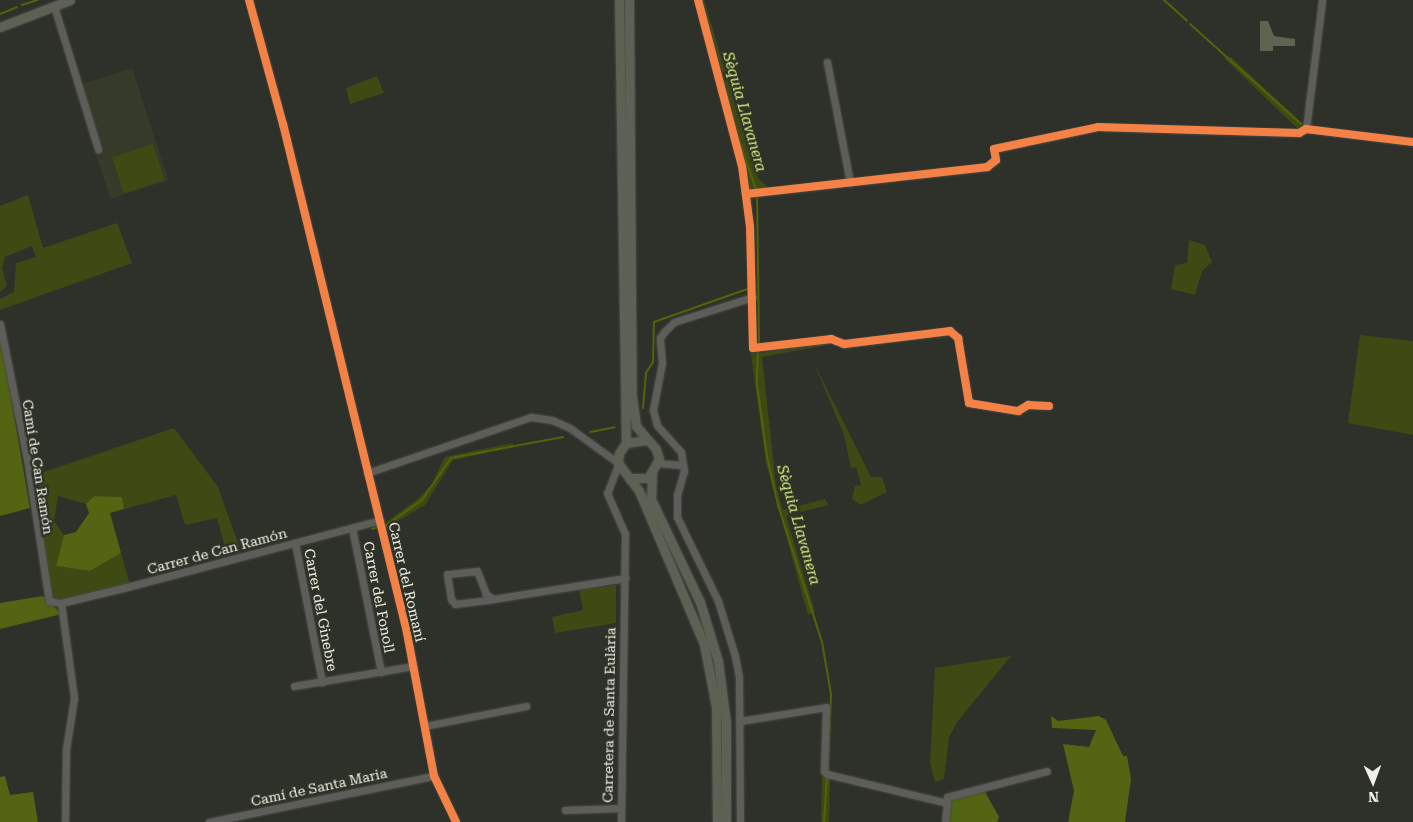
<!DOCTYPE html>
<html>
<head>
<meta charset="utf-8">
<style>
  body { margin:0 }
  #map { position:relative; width:1413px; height:822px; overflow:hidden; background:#2e302a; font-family:"Roboto Serif",serif }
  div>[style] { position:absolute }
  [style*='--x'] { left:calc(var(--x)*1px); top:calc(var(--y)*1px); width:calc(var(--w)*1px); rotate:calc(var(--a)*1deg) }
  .built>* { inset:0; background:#353a29; transform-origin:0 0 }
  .green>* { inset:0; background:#3e4a14; transform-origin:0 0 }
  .forest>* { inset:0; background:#536512 }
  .stream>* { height:2px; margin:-1px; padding:0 1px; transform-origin:1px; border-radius:1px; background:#526409 }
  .building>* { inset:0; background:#5f6451 }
  .roads { filter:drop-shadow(0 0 1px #4a4b46) drop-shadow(0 0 1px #4a4b46) }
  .minor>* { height:7px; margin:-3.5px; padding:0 3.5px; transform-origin:3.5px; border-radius:3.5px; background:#5d5e5a }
  .major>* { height:9px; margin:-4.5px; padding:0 4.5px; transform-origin:4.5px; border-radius:4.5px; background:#5d6054 }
  .cycleway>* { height:8px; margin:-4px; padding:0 4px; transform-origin:4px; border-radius:4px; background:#f48246 }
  span { translate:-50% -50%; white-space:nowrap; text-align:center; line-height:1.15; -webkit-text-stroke:5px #2f3327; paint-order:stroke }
  .street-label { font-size:14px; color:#eff1ea }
  .water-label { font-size:15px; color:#d2f17e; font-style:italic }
  .north { position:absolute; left:1348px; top:757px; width:50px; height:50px; -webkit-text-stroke:4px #2f3327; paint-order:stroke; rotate:178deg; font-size:14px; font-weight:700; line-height:20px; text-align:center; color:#eff1ea }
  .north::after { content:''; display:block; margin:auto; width:18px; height:22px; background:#eff1ea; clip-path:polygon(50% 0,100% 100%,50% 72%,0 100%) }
</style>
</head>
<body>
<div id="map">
  <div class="built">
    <i style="left:132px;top:68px;width:118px;height:61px;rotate:72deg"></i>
  </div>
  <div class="green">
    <i style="clip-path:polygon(699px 0,704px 0,758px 178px,771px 190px,747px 191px)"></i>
    <i style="clip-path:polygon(1231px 57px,1303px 124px,1302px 128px,1299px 130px,1224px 58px)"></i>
    <i style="clip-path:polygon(377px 76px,384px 93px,350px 104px,346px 88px)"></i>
    <i style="left:153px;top:144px;width:38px;height:43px;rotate:72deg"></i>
    <i style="clip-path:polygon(28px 195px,43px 248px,117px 223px,132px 263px,0 310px,0 299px,14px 292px,16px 263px,36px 257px,32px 246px,5px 257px,2px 268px,7px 286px,0 292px,0 206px)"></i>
    <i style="clip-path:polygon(1189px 240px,1205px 245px,1212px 262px,1202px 271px,1195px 295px,1171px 289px,1175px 265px,1187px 263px)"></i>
    <i style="clip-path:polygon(1360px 335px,1413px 341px,1413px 435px,1348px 423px)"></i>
    <i style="clip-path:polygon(827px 342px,827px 345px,762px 357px,776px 485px,783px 510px,825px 499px,828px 505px,786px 516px,815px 612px,808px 615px,766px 463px,750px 347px,755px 354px)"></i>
    <i style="clip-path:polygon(813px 361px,871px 477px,882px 477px,887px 492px,861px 505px,852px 499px,855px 486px,861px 485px,856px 467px,851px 468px,844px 435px)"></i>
    <i style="clip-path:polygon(174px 428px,218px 487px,242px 554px,228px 558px,217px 518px,185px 525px,176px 495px,124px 509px,122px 497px,94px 496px,86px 504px,58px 496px,54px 521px,64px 535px,56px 566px,90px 571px,121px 553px,130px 584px,62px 600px,51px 596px,32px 476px)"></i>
    <i style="clip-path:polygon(513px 443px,514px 447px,453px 460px,425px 505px,386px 528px,384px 524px,419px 498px,431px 485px,445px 457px)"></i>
    <i style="clip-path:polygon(616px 585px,616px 623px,555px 633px,552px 617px,583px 610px,579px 590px)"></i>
    <i style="clip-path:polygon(1011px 656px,958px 721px,949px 737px,944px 779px,935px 782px,930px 763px,935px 668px)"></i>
    <i style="clip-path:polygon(822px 773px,830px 780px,829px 822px,821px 822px)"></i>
  </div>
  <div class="forest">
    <i style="clip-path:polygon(0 334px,30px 508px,0 516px)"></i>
    <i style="clip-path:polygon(94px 496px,122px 497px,124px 509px,110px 513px,121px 553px,90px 571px,56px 566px,64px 535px,76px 532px,89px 513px,86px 504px)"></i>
    <i style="clip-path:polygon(43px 596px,62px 614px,0 629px,0 603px)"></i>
    <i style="clip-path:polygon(1051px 716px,1058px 721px,1099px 716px,1106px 720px,1123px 756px,1127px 756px,1131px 779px,1125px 822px,1068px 822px,1074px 791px,1063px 744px,1089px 747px,1096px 730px,1052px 728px)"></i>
    <i style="clip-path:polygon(5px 776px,10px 795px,33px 792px,38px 822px,0 822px,0 777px)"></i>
    <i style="clip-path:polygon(984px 790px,999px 817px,997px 822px,948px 822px,949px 799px)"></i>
  </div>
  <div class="stream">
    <i style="--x:1164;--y:0;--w:31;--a:42"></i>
    <i style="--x:22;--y:5;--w:16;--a:-18"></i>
    <i style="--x:0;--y:14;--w:18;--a:-22"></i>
    <i style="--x:1190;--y:24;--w:149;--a:42"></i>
    <i style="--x:735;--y:128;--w:65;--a:71.3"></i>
    <i style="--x:757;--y:194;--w:151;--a:89.2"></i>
    <i style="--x:758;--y:349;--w:36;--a:92"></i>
    <i style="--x:757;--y:385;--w:72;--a:82"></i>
    <i style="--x:767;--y:456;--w:50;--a:77.3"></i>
    <i style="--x:778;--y:505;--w:144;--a:72.2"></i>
    <i style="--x:822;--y:642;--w:53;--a:80.2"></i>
    <i style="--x:831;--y:694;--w:78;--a:92.2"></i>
    <i style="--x:643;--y:408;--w:35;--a:-85"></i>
    <i style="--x:646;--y:373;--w:13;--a:-58"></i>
    <i style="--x:653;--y:362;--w:40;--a:-88.6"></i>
    <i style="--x:654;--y:322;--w:99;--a:-19.5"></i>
    <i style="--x:590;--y:432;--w:25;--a:-11"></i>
    <i style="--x:385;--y:526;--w:45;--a:-35.1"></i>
    <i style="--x:422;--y:500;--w:51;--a:-55.4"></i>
    <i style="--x:451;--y:458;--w:114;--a:-10.6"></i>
    <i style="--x:372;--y:529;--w:7;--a:-16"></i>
    <i style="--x:824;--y:822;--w:45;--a:-86.2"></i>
  </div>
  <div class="building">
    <i style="clip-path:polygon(1260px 21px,1268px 21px,1274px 36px,1295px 39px,1295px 46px,1273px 46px,1273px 51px,1260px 51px)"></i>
  </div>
  <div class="roads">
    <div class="minor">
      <i style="--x:249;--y:0;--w:129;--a:74.7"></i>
      <i style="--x:283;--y:124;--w:519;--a:76.29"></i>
      <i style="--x:406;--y:628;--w:151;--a:79.3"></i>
      <i style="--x:434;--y:776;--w:51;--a:64.4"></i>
      <i style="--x:698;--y:0;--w:172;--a:75.2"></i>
      <i style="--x:742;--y:166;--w:62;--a:82.5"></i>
      <i style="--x:750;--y:227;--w:121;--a:88.6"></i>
      <i style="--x:753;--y:348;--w:79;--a:-6.6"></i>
      <i style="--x:831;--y:339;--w:14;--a:21"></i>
      <i style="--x:844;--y:344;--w:107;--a:-7"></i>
      <i style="--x:950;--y:331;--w:11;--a:41"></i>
      <i style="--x:958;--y:338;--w:66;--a:80.4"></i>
      <i style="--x:969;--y:403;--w:50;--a:9.3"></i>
      <i style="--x:1018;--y:411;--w:12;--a:-31"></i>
      <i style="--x:1028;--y:405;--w:21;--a:3"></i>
      <i style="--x:54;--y:6;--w:150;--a:72.9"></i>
      <i style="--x:827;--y:62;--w:123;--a:79.2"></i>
      <i style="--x:1306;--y:129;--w:130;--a:-82.9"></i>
      <i style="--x:746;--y:194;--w:243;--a:-6.4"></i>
      <i style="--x:987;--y:167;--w:11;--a:-38"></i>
      <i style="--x:996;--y:160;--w:11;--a:-100"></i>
      <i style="--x:994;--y:149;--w:106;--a:-11.9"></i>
      <i style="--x:1098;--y:127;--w:201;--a:1.7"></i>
      <i style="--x:1299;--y:133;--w:8;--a:-30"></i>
      <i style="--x:1306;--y:129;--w:108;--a:6.9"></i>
      <i style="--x:0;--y:324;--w:138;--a:78.7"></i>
      <i style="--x:27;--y:459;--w:144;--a:81.2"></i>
      <i style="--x:49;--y:601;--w:12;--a:9"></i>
      <i style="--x:61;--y:603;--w:68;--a:-13.6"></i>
      <i style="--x:127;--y:587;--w:262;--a:-14.8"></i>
      <i style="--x:658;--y:463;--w:25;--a:5"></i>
      <i style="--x:618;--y:465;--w:30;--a:111"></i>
      <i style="--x:607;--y:493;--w:45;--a:66.3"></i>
      <i style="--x:625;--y:534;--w:288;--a:90.8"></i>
      <i style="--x:367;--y:473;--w:173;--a:-18.9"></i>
      <i style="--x:531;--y:417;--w:21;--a:8"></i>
      <i style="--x:552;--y:420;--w:20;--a:24"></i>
      <i style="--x:570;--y:428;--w:59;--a:36.1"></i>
      <i style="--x:352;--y:528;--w:147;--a:78.6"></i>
      <i style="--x:295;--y:543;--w:142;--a:79"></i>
      <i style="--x:493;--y:599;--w:9;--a:-144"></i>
      <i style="--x:486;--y:594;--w:25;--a:-111"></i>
      <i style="--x:477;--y:571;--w:30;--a:174"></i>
      <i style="--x:447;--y:574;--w:25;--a:81"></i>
      <i style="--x:451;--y:599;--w:6;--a:51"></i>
      <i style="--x:455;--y:604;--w:38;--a:-7"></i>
      <i style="--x:493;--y:599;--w:134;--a:-9"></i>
      <i style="--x:61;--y:603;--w:96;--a:82.2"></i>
      <i style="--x:74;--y:698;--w:52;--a:98.9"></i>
      <i style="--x:66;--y:749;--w:73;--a:90.8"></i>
      <i style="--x:294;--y:686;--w:121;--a:-9.5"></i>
      <i style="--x:740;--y:721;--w:87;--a:-9.2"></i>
      <i style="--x:826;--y:707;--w:64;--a:91.8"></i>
      <i style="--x:824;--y:771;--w:4;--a:45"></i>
      <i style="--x:827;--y:774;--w:123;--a:13.6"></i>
      <i style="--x:947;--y:803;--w:19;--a:96"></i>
      <i style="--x:425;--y:726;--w:103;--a:-11.2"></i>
      <i style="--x:947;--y:803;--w:6;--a:-90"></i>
      <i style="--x:947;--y:797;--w:103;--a:-14.6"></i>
      <i style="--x:565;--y:810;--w:56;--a:-2"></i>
      <i style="--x:209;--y:822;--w:230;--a:-11.6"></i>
      <i style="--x:740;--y:822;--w:145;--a:-90.4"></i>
      <i style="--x:739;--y:677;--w:21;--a:-101"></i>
      <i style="--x:735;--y:656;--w:58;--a:-107.2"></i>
      <i style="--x:718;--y:601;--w:93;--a:-116"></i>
      <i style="--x:677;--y:517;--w:22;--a:-90"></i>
      <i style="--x:677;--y:495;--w:25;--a:-74"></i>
      <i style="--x:684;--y:471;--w:19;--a:-99"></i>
      <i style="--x:681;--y:452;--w:36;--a:-132"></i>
      <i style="--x:657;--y:425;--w:16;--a:-105"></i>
      <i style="--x:653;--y:410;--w:48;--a:-79.2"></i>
      <i style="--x:662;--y:363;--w:25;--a:-95"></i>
      <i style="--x:660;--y:338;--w:7;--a:-56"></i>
      <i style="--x:664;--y:332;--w:14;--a:-45"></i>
      <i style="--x:674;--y:322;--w:83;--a:-17.6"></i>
    </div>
    <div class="major">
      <i style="--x:619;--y:0;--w:443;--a:89.1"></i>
      <i style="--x:629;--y:0;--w:397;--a:89.6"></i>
      <i style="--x:632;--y:397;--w:29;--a:82"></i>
      <i style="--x:636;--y:426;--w:30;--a:49"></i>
      <i style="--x:656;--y:449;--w:10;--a:73"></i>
      <i style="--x:659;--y:459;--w:22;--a:120"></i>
      <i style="--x:648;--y:478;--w:19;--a:180"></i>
      <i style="--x:0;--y:27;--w:75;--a:-21.1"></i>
      <i style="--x:646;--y:440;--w:20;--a:171"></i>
      <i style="--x:626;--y:443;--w:12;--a:125"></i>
      <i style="--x:619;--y:453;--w:10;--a:96"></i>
      <i style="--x:618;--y:463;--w:35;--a:53"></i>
      <i style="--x:639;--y:491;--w:166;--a:67"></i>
      <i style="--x:704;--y:644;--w:64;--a:79.2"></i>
      <i style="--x:716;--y:707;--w:115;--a:89.5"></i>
      <i style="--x:652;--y:474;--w:25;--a:92"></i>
      <i style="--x:651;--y:499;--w:114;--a:64.6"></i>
      <i style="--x:700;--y:602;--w:62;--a:73"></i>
      <i style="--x:718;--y:661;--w:63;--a:82.6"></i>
      <i style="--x:726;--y:723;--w:99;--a:90"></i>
    </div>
  </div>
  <div class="cycleway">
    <i style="--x:249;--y:0;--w:129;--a:74.7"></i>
    <i style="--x:283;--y:124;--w:519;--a:76.29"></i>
    <i style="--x:406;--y:628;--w:151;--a:79.3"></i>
    <i style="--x:434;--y:776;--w:51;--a:64.4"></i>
    <i style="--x:698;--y:0;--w:172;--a:75.2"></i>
    <i style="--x:742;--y:166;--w:62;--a:82.5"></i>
    <i style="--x:750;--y:227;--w:121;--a:88.6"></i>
    <i style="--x:753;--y:348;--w:79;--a:-6.6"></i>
    <i style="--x:831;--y:339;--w:14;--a:21"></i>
    <i style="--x:844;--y:344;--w:107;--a:-7"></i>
    <i style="--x:950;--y:331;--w:11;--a:41"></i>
    <i style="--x:958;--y:338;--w:66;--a:80.4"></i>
    <i style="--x:969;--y:403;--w:50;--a:9.3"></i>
    <i style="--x:1018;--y:411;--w:12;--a:-31"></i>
    <i style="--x:1028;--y:405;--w:21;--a:3"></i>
    <i style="--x:746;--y:194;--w:243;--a:-6.4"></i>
    <i style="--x:987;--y:167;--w:11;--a:-38"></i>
    <i style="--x:996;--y:160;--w:11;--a:-100"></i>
    <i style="--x:994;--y:149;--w:106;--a:-11.9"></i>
    <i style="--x:1098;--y:127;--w:201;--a:1.7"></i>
    <i style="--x:1299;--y:133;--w:8;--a:-30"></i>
    <i style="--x:1306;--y:129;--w:108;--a:6.9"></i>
  </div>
  <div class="street-label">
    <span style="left:38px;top:467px;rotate:81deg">Camí de Can Ramón</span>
    <span style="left:217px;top:551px;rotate:-15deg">Carrer de Can Ramón</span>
    <span style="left:407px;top:582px;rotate:77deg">Carrer del Romaní</span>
    <span style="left:379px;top:597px;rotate:79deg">Carrer del Fonoll</span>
    <span style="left:321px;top:610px;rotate:79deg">Carrer del Ginebre</span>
    <span style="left:609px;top:715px;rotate:-89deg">Carretera de Santa Eulària</span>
    <span style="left:319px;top:787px;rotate:-12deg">Camí de Santa Maria</span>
  </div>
  <div class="water-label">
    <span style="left:744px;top:112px;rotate:74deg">Sèquia Llavanera</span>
    <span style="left:798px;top:525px;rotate:74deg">Sèquia Llavanera</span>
  </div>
  <div class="north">N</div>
</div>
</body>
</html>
